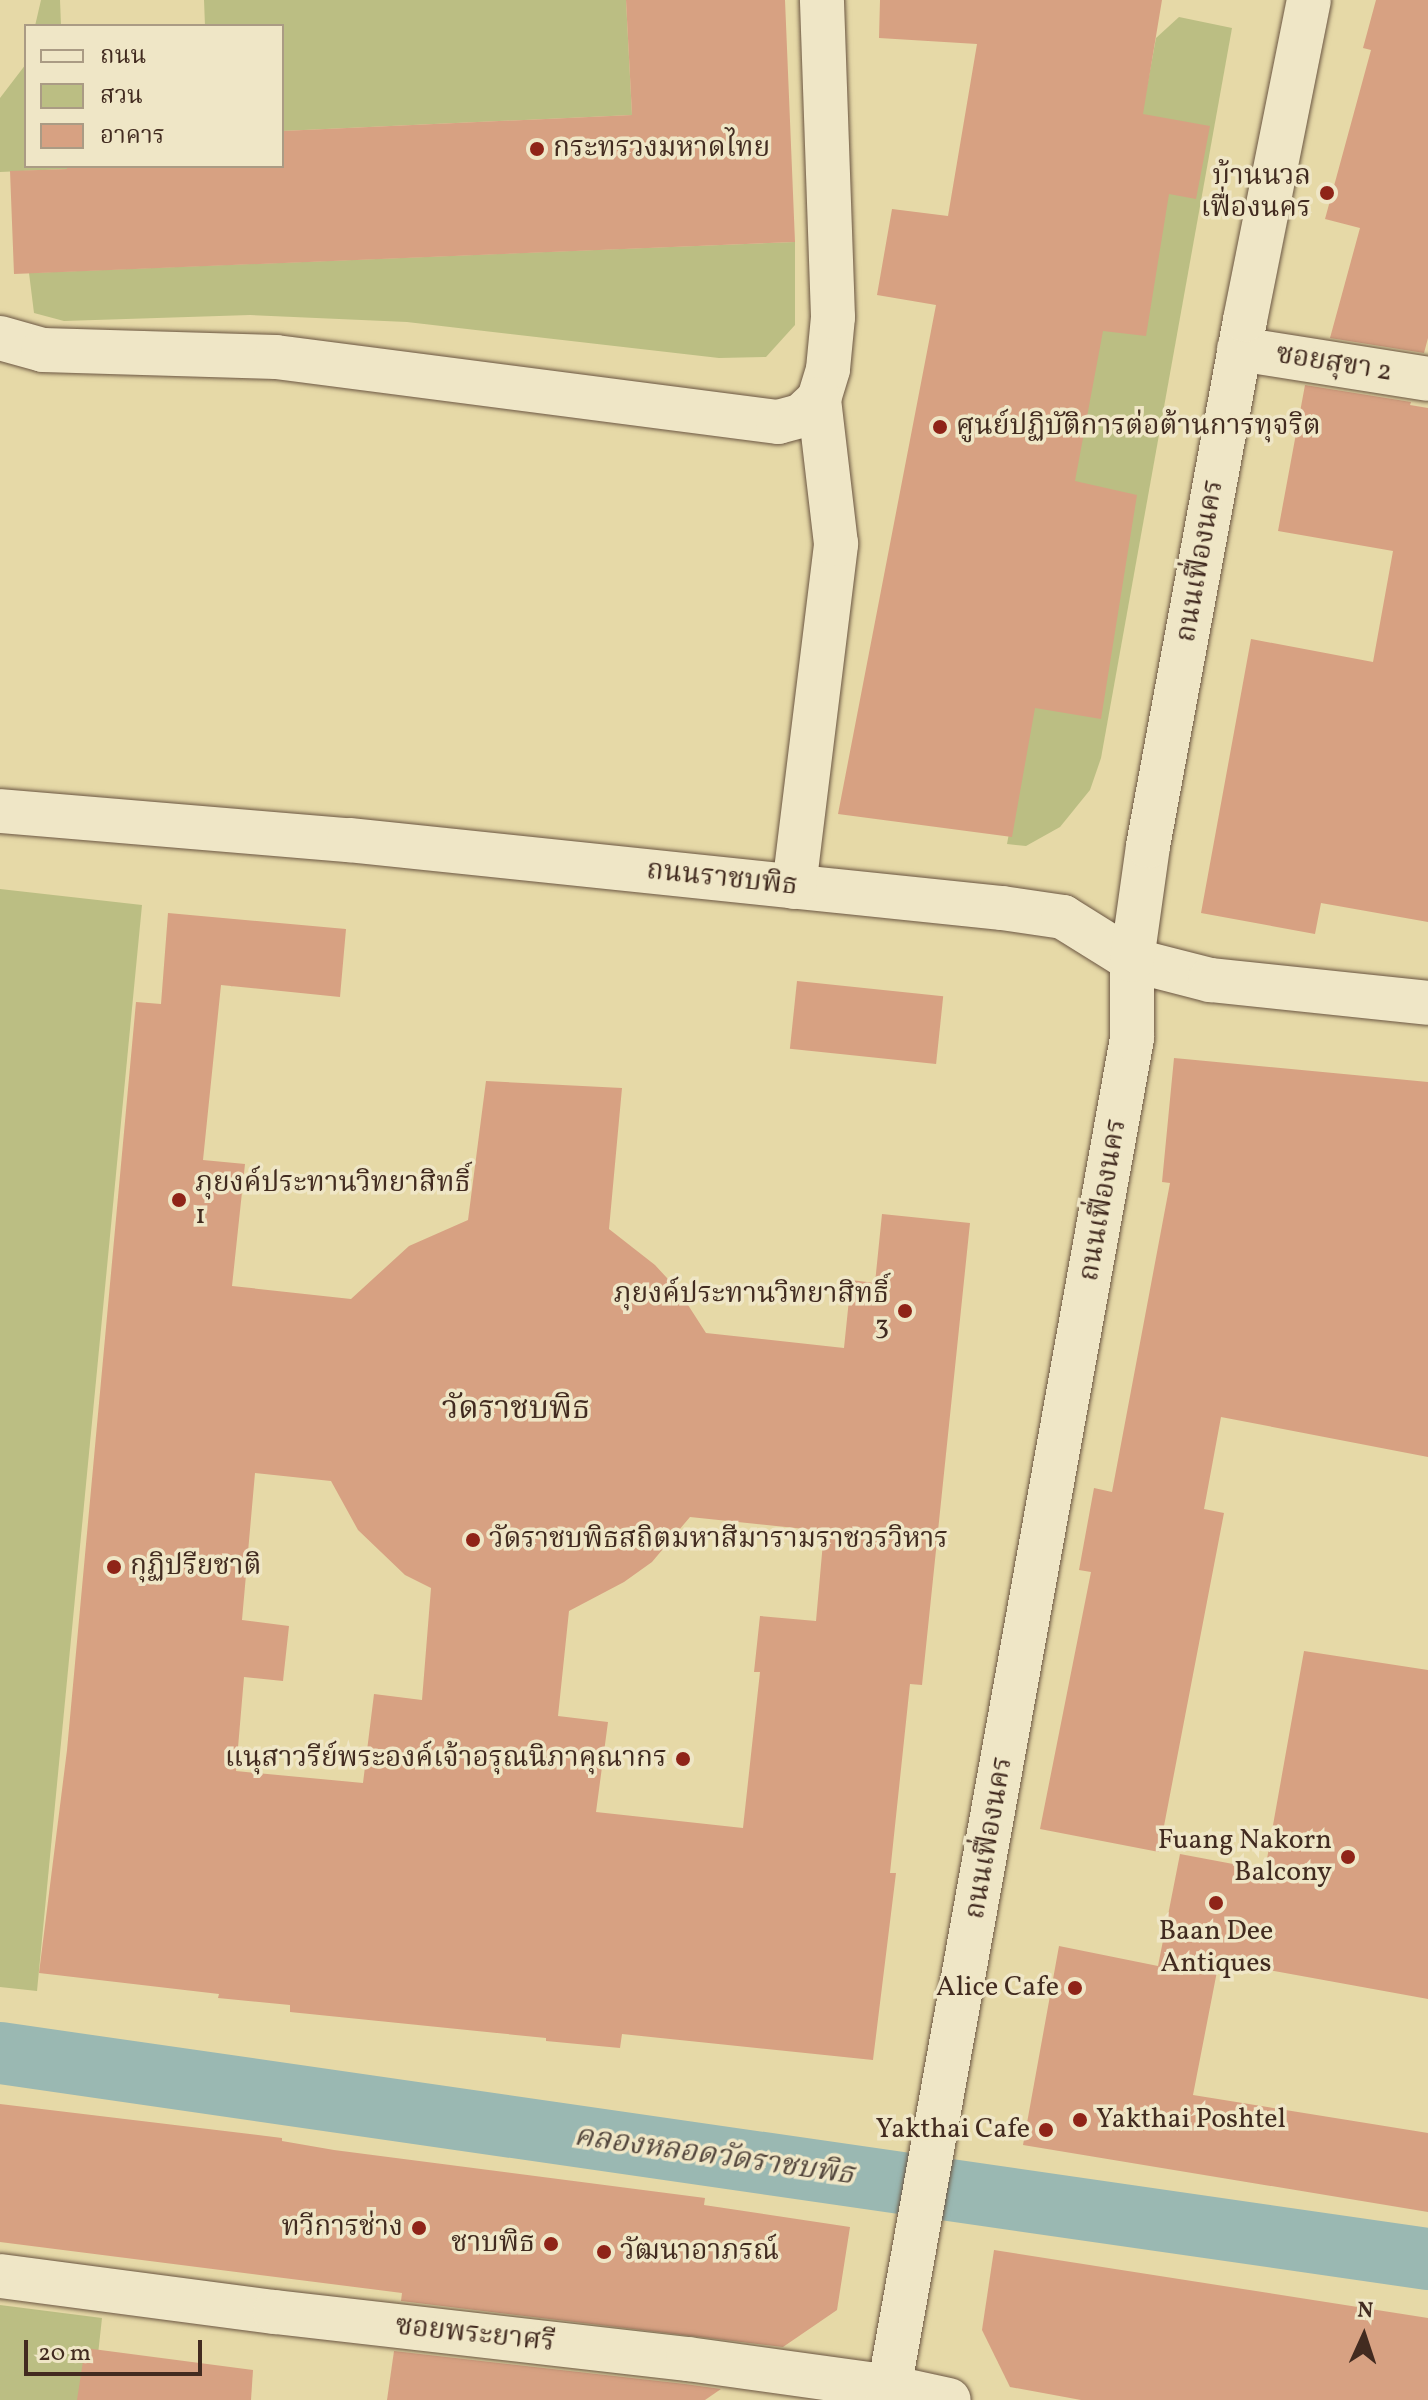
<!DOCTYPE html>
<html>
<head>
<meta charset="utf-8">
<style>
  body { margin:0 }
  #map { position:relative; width:1428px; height:2400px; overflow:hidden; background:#e6d9a7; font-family:Vollkorn,"Noto Serif Thai",serif }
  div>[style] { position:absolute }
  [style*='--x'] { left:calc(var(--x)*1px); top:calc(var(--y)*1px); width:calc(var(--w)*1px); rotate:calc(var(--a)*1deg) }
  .green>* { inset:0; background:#bbbe83 }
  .canal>* { height:62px; margin:-31px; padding:0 31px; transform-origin:31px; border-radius:31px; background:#9ab8b2 }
  .building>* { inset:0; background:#d7a182; transform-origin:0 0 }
  .roads { filter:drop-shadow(0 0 2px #6b5642) drop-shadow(0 0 2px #6b5642) }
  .minor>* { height:44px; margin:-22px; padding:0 22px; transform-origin:22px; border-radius:22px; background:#efe6c6 }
  .dots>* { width:22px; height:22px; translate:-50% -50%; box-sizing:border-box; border:4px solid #efe6c6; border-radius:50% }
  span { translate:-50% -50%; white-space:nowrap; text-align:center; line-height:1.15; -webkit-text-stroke:7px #efe6c6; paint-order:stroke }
  .poi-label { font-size:28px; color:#422b20 }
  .left { translate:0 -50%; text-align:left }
  .right { translate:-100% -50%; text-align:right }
  .street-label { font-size:28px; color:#422b20 }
  .water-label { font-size:30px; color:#54473d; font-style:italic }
  .quarter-label { font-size:32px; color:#422b20 }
  .legend { position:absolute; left:24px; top:24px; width:260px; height:144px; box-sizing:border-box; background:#efe6c6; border:2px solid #aa9b84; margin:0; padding:10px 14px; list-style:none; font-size:24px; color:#422b20 }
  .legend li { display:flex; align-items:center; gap:16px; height:40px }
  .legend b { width:40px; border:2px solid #aa9b84 }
  .north { position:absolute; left:1324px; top:2296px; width:80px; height:80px; -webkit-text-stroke:6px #efe6c6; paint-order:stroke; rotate:3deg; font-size:22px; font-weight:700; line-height:32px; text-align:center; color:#422b20 }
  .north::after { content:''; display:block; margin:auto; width:28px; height:36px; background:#422b20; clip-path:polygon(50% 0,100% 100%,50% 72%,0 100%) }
  .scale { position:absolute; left:24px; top:2340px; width:178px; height:36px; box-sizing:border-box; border:4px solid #422b20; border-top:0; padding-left:10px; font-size:24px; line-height:28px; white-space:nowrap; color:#422b20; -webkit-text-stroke:6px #efe6c6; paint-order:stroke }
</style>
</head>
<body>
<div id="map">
  <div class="green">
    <i style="clip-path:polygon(41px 0,60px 0,61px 26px,35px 26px)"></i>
    <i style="clip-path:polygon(204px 0,626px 0,632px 115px,282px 131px,282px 26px,205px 26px)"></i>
    <i style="clip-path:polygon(1179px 17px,1232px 28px,1101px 758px,1090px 790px,1060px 827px,1026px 846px,1007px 844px,1156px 38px)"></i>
    <i style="clip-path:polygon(26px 64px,26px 166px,67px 166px,67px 169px,0 172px,0 98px)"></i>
    <i style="clip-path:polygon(795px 242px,795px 325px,766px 357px,719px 358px,407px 322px,250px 315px,64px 321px,34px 313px,29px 273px)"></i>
    <i style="clip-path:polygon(0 889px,142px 905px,37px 1991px,0 1987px)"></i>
    <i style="clip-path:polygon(0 2305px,102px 2318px,93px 2400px,0 2400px)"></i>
  </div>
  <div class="canal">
    <i style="--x:0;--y:2053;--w:1443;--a:8.21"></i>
  </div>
  <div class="building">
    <i style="clip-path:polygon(626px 0,785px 0,795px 242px,14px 274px,10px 171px,67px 169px,67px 166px,282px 166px,282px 131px,632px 115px)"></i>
    <i style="clip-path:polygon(880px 0,1162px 0,1143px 114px,1210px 126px,1196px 199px,1169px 194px,1146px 336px,1103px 331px,1075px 481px,1137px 495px,1101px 719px,1035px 708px,1012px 837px,838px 814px,936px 305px,877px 295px,892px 209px,948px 216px,977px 44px,879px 38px)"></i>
    <i style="clip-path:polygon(1376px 0,1428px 0,1428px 338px,1424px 353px,1330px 338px,1360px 228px,1325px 219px,1371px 50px,1363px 48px)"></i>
    <i style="clip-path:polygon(1305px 385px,1411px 402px,1410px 405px,1428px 408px,1428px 922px,1321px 903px,1315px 934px,1201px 913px,1251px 639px,1373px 662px,1393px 551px,1278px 531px)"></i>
    <i style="clip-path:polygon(evenodd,168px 913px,346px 929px,340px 997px,221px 985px,203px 1160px,245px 1164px,232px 1286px,351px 1299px,409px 1246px,468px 1220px,486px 1081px,622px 1088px,609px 1229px,655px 1265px,679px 1291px,706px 1333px,844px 1348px,851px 1280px,875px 1283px,882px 1214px,970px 1223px,922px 1685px,910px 1684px,890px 1873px,896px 1873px,873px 2060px,622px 2034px,620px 2048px,546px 2041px,546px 2038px,290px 2012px,290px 2005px,218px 1998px,219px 1994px,39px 1973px,67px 1750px,136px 1002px,161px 1004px,168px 913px,255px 1473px,331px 1481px,358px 1530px,405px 1575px,431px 1588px,422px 1700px,374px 1694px,363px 1783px,236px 1771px,244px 1677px,283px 1681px,289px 1626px,242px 1620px,255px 1473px,168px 913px,690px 1517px,824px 1531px,816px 1621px,760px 1616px,754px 1672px,760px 1672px,743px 1828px,596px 1812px,608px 1722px,558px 1716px,569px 1611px,624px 1582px,652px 1562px,690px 1517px)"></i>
    <i style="left:797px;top:981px;width:147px;height:68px;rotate:6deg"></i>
    <i style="clip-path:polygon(1174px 1058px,1428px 1082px,1428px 1457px,1221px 1417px,1204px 1509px,1224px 1513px,1159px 1852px,1040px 1829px,1091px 1572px,1079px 1570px,1094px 1488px,1112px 1492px,1170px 1183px,1162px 1182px)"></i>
    <i style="clip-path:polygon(1304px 1651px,1428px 1670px,1428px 1999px,1219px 1961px,1193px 2095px,1428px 2133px,1428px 2212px,1023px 2145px,1059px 1946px,1158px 1966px,1180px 1854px,1265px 1870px)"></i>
    <i style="clip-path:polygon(0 2104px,282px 2138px,282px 2141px,334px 2150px,705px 2198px,704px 2205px,850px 2227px,837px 2310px,783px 2347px,401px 2301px,402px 2293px,0 2242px)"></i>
    <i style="clip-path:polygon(994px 2250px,1428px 2318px,1428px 2400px,1081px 2400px,1010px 2387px,982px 2330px)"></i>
    <i style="clip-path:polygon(85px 2348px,253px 2370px,251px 2400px,77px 2400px)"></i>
    <i style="clip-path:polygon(394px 2351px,685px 2384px,721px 2389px,705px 2400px,387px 2400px)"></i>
  </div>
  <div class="roads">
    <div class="minor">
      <i style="--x:0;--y:338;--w:45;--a:15.6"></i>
      <i style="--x:43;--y:350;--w:233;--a:1.7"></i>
      <i style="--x:276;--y:357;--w:506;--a:7.38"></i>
      <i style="--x:778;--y:422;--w:24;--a:-15"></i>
      <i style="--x:801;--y:416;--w:25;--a:-43"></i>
      <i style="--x:819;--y:399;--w:31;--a:-73"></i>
      <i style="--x:828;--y:369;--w:52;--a:-84.5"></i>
      <i style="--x:833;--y:317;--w:317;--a:-92"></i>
      <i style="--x:1239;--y:349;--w:191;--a:9"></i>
      <i style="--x:0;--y:811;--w:350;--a:4.8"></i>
      <i style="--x:349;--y:840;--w:657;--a:5.95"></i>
      <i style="--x:1002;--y:908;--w:62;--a:8.4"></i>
      <i style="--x:1063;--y:917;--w:81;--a:31.9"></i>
      <i style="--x:1132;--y:960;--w:81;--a:14.4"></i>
      <i style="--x:1210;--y:980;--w:219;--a:6"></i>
      <i style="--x:794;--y:887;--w:346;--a:-83"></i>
      <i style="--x:836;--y:544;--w:146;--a:-96.7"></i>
      <i style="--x:0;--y:2276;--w:277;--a:7.5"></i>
      <i style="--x:275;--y:2312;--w:416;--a:6.5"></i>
      <i style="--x:688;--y:2359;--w:203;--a:7.9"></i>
      <i style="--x:889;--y:2387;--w:61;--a:12.2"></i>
      <i style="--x:887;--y:2400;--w:1384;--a:-79.8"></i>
      <i style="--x:1132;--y:1038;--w:78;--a:-90"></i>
      <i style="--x:1132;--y:960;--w:115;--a:-82"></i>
      <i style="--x:1148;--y:846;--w:535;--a:-79.55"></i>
      <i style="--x:1245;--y:320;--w:326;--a:-78.7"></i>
    </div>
  </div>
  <div class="dots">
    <i style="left:537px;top:149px;background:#8f2418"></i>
    <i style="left:1327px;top:193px;background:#8f2418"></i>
    <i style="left:940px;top:427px;background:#8f2418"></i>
    <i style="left:179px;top:1200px;background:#8f2418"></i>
    <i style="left:905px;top:1311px;background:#8f2418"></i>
    <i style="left:473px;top:1540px;background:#8f2418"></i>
    <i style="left:114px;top:1567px;background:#8f2418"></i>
    <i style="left:683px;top:1759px;background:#8f2418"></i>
    <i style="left:1348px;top:1857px;background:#8f2418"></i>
    <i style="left:1216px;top:1903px;background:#8f2418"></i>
    <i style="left:1075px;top:1988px;background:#8f2418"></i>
    <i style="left:1080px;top:2120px;background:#8f2418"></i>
    <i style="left:1046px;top:2130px;background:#8f2418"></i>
    <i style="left:419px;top:2228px;background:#8f2418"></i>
    <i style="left:551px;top:2244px;background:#8f2418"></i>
    <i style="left:604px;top:2252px;background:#8f2418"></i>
  </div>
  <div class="poi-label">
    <span class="left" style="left:553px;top:149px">กระทรวงมหาดไทย</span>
    <span class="right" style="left:1311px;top:193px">บ้านนวล<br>เฟื่องนคร</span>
    <span class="left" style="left:956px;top:427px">ศูนย์ปฏิบัติการต่อต้านการทุจริต</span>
    <span class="left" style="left:195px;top:1200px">ภุยงค์ประทานวิทยาสิทธิ์<br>1</span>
    <span class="right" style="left:889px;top:1311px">ภุยงค์ประทานวิทยาสิทธิ์<br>3</span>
    <span class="left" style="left:489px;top:1540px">วัดราชบพิธสถิตมหาสีมารามราชวรวิหาร</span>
    <span class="left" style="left:130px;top:1567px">กุฏิปรียชาติ</span>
    <span class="right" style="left:667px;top:1759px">แนุสาวรีย์พระองค์เจ้าอรุณนิภาคุณากร</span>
    <span class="right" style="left:1332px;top:1857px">Fuang Nakorn<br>Balcony</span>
    <span style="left:1216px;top:1948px">Baan Dee<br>Antiques</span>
    <span class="right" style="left:1059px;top:1988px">Alice Cafe</span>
    <span class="left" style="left:1096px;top:2120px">Yakthai Poshtel</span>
    <span class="right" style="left:1030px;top:2130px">Yakthai Cafe</span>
    <span class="right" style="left:403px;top:2228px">ทวีการช่าง</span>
    <span class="right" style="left:535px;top:2244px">ชาบพิธ</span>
    <span class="left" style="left:620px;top:2252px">วัฒนาอาภรณ์</span>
  </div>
  <div class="street-label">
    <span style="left:1334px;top:364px;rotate:9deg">ซอยสุขา 2</span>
    <span style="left:1201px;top:561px;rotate:-80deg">ถนนเฟื่องนคร</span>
    <span style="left:722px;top:879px;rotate:6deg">ถนนราชบพิธ</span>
    <span style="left:1104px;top:1200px;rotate:-80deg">ถนนเฟื่องนคร</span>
    <span style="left:990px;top:1838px;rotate:-80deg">ถนนเฟื่องนคร</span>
    <span style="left:475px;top:2335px;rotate:6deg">ซอยพระยาศรี</span>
  </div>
  <div class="water-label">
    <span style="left:714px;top:2156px;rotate:8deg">คลองหลอดวัดราชบพิธ</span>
  </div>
  <div class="quarter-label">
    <span style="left:516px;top:1410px">วัดราชบพิธ</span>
  </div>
  <ul class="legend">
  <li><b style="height:10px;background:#efe6c6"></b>ถนน</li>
  <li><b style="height:22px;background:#bbbe83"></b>สวน</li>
  <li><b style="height:22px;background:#d7a182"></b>อาคาร</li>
  </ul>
  <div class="north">N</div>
  <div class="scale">20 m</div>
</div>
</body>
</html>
